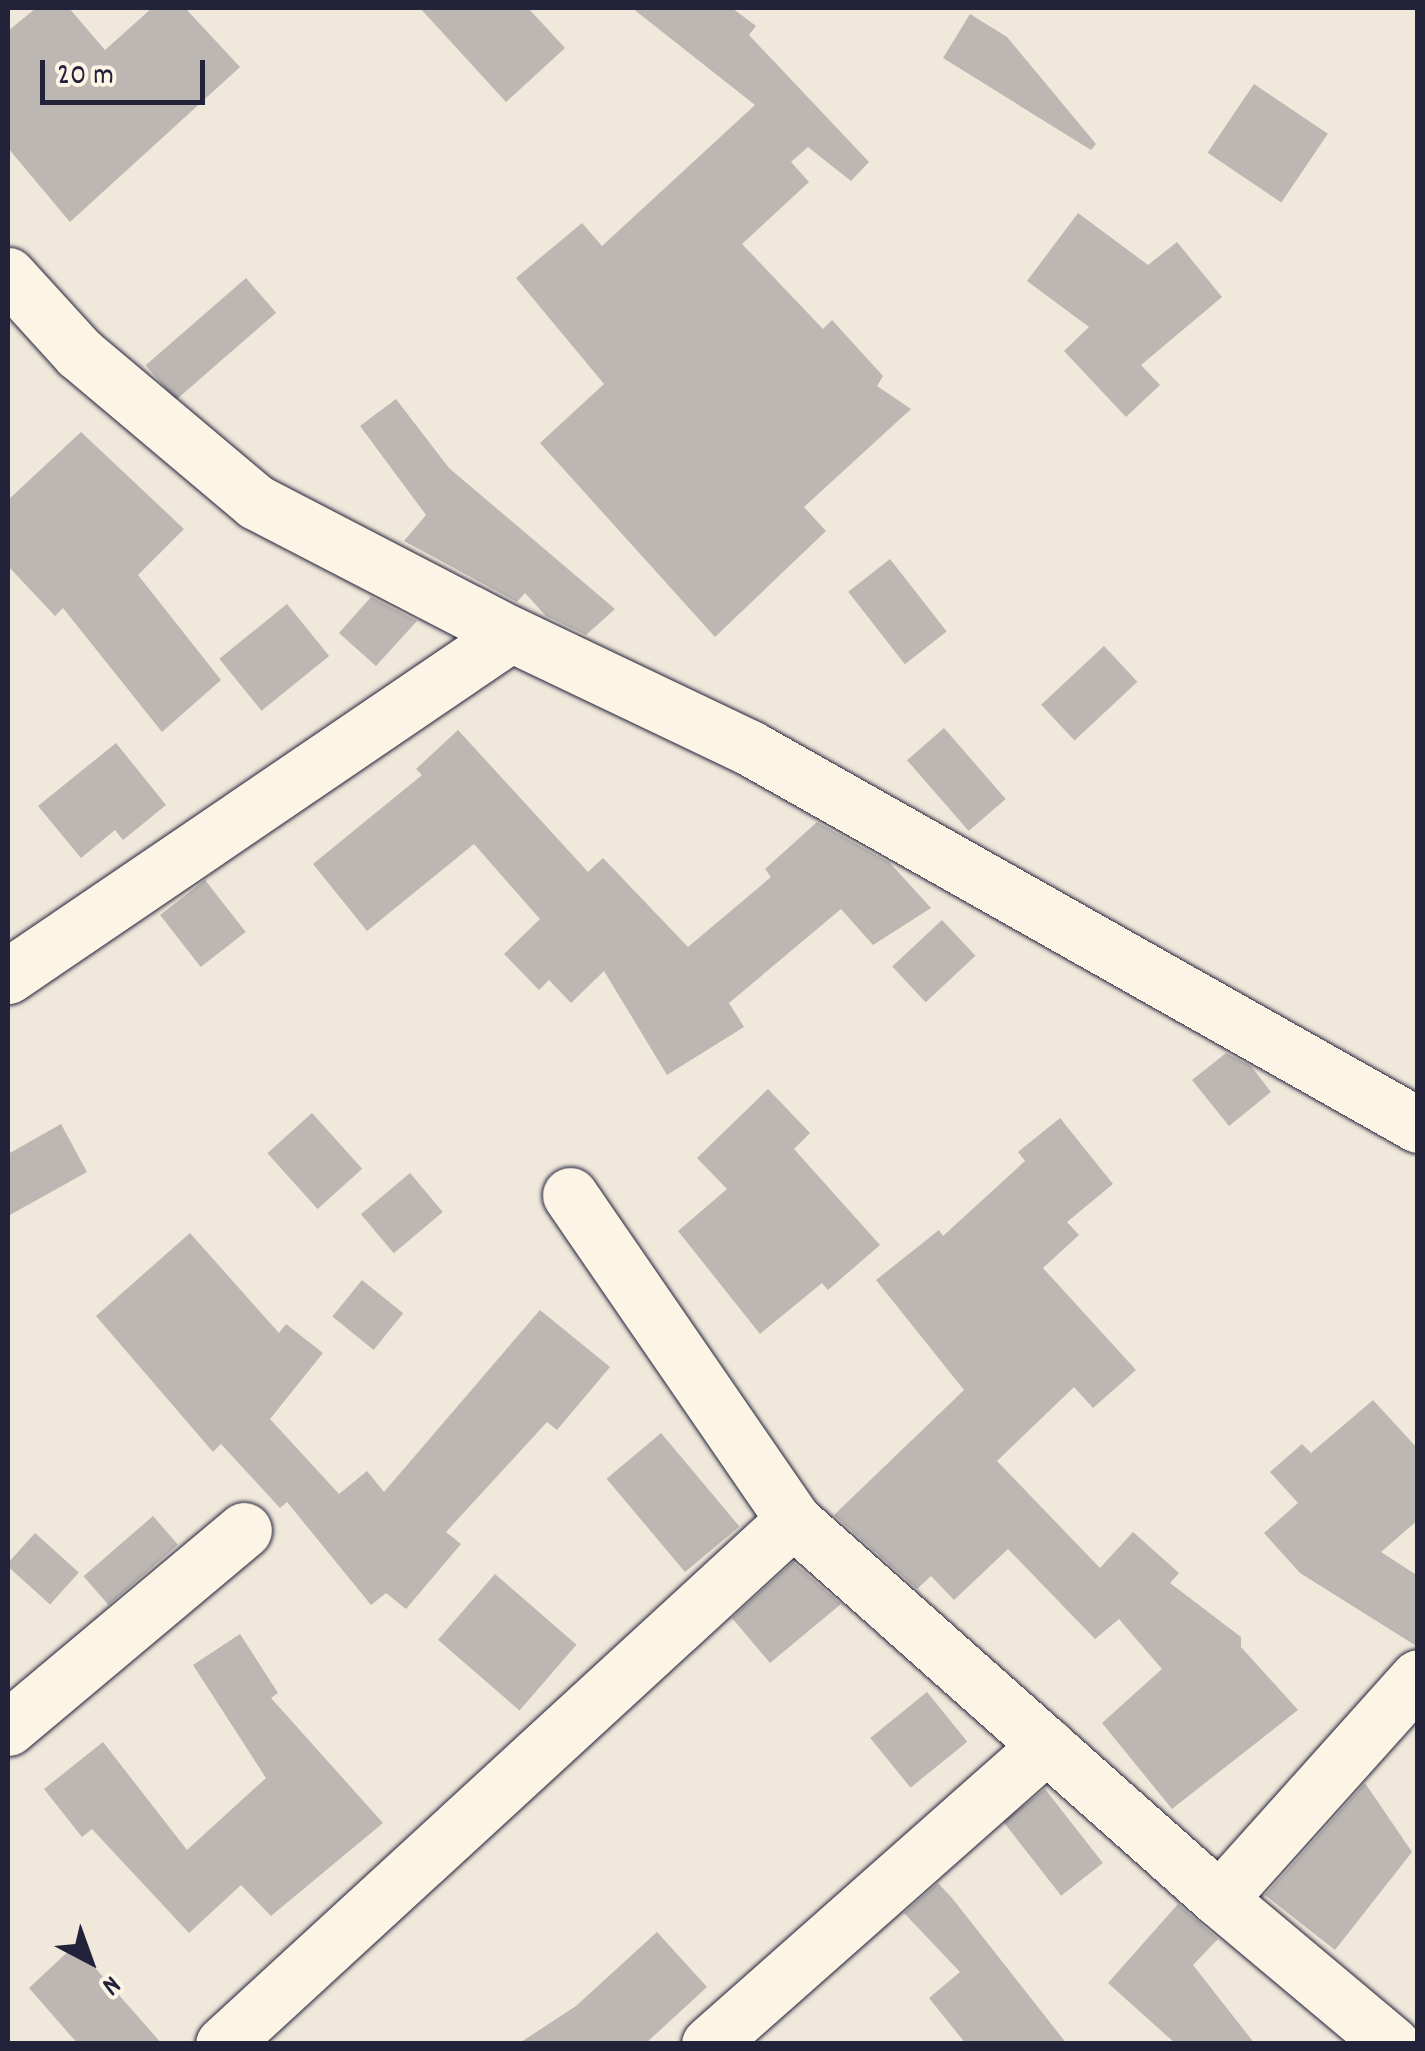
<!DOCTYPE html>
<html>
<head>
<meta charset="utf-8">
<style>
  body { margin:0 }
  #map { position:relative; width:1425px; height:2051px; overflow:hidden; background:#efe8db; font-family:Dekko,sans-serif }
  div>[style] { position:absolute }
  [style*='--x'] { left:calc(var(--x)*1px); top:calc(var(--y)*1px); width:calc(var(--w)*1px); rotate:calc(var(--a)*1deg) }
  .building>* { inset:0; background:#bcb7b3; transform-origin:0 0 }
  .roads { filter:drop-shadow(0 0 2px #22223b) drop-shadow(0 0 2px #22223b) }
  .street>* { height:55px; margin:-27.5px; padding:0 27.5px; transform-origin:27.5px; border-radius:27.5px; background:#fcf5e5 }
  span { translate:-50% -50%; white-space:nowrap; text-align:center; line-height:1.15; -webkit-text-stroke:9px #fcf5e5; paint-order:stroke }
  .frame { position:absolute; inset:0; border:10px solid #22223b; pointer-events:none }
  .north { position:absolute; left:40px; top:1911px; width:100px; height:100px; -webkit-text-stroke:8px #fcf5e5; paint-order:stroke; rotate:139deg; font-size:28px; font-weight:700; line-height:40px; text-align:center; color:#22223b }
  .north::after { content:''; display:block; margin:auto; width:35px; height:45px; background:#22223b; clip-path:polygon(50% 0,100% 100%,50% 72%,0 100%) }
  .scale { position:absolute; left:40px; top:60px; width:165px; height:45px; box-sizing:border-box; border:5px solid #22223b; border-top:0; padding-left:12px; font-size:30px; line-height:35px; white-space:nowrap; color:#22223b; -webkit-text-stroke:8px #fcf5e5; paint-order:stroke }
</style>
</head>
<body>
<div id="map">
  <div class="building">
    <i style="clip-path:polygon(36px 8px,69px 8px,105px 50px,152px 8px,185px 8px,240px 67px,70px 222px,8px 148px,8px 31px)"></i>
    <i style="clip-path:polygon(420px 8px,528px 8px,565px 48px,506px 102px)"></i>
    <i style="clip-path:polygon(632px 8px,732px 8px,756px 26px,749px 35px,869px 162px,851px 181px,808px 147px,791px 162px,809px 182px,742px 244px,823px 329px,832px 320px,883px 376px,877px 386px,911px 409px,804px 507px,826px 531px,715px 637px,540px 443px,604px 384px,516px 278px,582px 223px,602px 246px,755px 105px)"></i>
    <i style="clip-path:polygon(970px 14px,1007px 37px,1096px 144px,1091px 150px,943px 58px)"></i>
    <i style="left:1254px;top:84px;width:89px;height:83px;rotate:34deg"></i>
    <i style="clip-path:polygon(1078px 213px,1148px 265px,1177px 242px,1222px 297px,1141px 365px,1160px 385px,1126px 417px,1064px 351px,1089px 327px,1027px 281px)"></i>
    <i style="left:246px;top:278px;width:46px;height:133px;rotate:49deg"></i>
    <i style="clip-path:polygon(396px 399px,449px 468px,615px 609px,586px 635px,546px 616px,525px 593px,517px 602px,404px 541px,426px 515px,360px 426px)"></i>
    <i style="clip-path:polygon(81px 432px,184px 529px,138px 575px,221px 680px,162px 732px,63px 608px,55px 616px,8px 566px,8px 500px)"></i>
    <i style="left:890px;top:559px;width:92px;height:53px;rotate:52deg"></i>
    <i style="clip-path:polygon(371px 597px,417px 621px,376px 666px,339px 633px)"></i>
    <i style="left:287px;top:604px;width:67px;height:87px;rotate:51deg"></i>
    <i style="left:1104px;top:646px;width:49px;height:86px;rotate:47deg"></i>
    <i style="left:944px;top:728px;width:94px;height:49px;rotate:49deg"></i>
    <i style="clip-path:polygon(458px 730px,588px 872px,603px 858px,688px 947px,771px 877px,765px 869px,817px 822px,890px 863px,931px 908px,873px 945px,841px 909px,729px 1003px,744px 1027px,667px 1075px,604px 971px,571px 1003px,549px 980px,539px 990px,504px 954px,540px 919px,474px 844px,367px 931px,313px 864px,422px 775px,416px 769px)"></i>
    <i style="clip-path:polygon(116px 743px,166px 805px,123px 840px,115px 830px,81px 858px,38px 806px)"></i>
    <i style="left:205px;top:880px;width:66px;height:57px;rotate:52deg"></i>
    <i style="left:942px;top:920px;width:49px;height:68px;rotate:47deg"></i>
    <i style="clip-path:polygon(1226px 1053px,1251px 1066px,1271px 1092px,1229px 1126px,1192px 1080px)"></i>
    <i style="clip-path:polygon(768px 1089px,810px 1133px,794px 1149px,880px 1245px,828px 1290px,822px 1283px,760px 1334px,678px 1231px,727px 1189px,697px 1158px)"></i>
    <i style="left:312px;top:1113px;width:75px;height:60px;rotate:48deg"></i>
    <i style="clip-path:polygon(1060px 1118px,1113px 1184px,1067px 1222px,1079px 1235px,1043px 1268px,1136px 1370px,1093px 1408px,1074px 1387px,997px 1461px,1100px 1568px,1133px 1532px,1179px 1573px,1170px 1583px,1241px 1637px,1241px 1647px,1298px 1710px,1172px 1809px,1102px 1723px,1162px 1669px,1119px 1619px,1095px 1639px,1008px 1549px,954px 1600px,931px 1576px,917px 1589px,834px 1515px,964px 1390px,876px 1280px,939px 1230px,943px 1236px,1025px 1161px,1018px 1152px)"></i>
    <i style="clip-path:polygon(61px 1124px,87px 1172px,8px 1216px,8px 1154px)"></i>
    <i style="left:410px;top:1173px;width:51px;height:64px;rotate:50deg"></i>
    <i style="clip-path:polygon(190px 1233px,279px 1333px,286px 1324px,323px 1353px,270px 1419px,339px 1494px,367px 1471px,384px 1492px,540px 1310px,610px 1367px,557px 1430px,547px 1422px,446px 1532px,461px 1544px,406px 1609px,386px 1593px,371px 1605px,287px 1502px,280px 1508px,221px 1444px,213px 1452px,96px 1316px)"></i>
    <i style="left:362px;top:1280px;width:53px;height:47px;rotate:39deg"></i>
    <i style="clip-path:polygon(1373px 1400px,1418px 1449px,1418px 1520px,1381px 1552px,1418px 1576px,1418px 1647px,1300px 1573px,1264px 1533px,1298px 1503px,1270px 1472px,1302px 1444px,1311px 1453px)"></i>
    <i style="left:661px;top:1433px;width:122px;height:71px;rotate:50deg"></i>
    <i style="left:153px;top:1516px;width:38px;height:92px;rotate:49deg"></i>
    <i style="left:35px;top:1533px;width:59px;height:43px;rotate:42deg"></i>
    <i style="clip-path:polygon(793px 1562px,841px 1604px,770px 1663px,732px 1618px)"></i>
    <i style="left:495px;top:1574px;width:108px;height:87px;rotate:41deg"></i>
    <i style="clip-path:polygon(240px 1634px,278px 1693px,271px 1698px,383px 1823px,271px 1916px,241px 1885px,189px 1933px,92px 1829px,82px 1837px,44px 1789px,103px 1742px,187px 1850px,266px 1778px,193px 1665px)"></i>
    <i style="left:927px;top:1692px;width:64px;height:73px;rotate:51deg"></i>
    <i style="clip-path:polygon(1365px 1783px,1412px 1852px,1335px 1950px,1265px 1895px)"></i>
    <i style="left:1045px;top:1789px;width:94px;height:53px;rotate:52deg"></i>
    <i style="clip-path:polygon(938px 1883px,952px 1898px,1067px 2044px,966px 2044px,929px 1998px,960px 1972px,904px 1913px)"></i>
    <i style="clip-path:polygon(1178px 1904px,1218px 1939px,1193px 1965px,1255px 2044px,1176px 2044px,1108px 1983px)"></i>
    <i style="clip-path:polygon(657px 1932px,707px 1987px,645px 2044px,518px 2044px,576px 2006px)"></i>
    <i style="clip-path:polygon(75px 1945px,162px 2044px,78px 2044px,29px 1988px)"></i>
  </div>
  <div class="roads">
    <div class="street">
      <i style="--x:8;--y:275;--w:105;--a:47.7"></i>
      <i style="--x:79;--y:353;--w:231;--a:40.1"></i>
      <i style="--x:256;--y:502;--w:287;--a:27.4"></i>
      <i style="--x:8;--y:976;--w:608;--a:-34.21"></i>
      <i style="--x:511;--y:634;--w:265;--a:25.5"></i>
      <i style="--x:750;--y:748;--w:767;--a:29.44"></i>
      <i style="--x:570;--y:1195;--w:394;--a:55.5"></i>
      <i style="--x:793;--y:1520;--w:570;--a:41.66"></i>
      <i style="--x:1219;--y:1899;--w:226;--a:40"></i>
      <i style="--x:8;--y:1728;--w:308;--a:-40"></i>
      <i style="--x:1219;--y:1899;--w:298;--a:-48.1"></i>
      <i style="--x:223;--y:2044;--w:774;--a:-42.59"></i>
      <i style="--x:709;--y:2044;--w:451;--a:-41.5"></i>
    </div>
  </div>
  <div class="frame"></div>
  <div class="north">N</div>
  <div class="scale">20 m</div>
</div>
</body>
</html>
